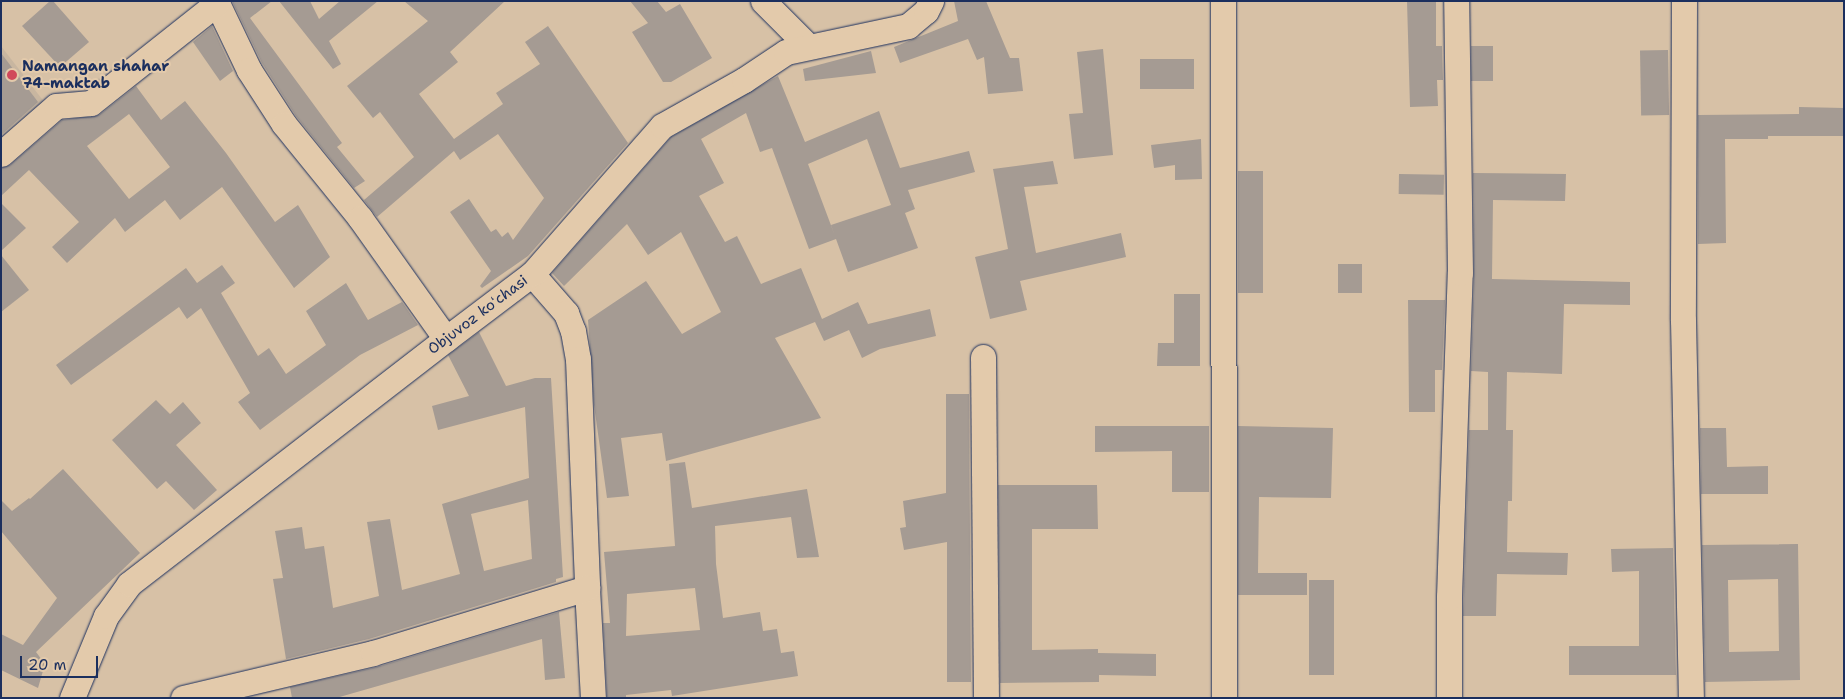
<!DOCTYPE html>
<html>
<head>
<meta charset="utf-8">
<style>
  body { margin:0 }
  #map { position:relative; width:1845px; height:699px; overflow:hidden; background:#d7c1a6; font-family:"Shantell Sans",sans-serif }
  div>[style] { position:absolute }
  [style*='--x'] { left:calc(var(--x)*1px); top:calc(var(--y)*1px); width:calc(var(--w)*1px); rotate:calc(var(--a)*1deg) }
  .built>* { inset:0; background:#c8b6a0 }
  .building>* { inset:0; background:#a59b93; transform-origin:0 0 }
  .roads { filter:drop-shadow(0 0 1px #1b2f5e) drop-shadow(0 0 1px #1b2f5e) }
  .minor>* { height:25px; margin:-12.5px; padding:0 12.5px; transform-origin:12.5px; border-radius:12.5px; background:#e3caab }
  .dots>* { width:14px; height:14px; translate:-50% -50%; box-sizing:border-box; border:2px solid #e3caab; border-radius:50% }
  span { translate:-50% -50%; white-space:nowrap; text-align:center; line-height:1.15; -webkit-text-stroke:4px #e3caab; paint-order:stroke }
  .poi-label { font-size:15px; color:#1b2f5e; font-weight:700 }
  .left { translate:0 -50%; text-align:left }
  .street-label { font-size:15px; color:#1b2f5e }
  .frame { position:absolute; inset:0; border:2px solid #1b2f5e; pointer-events:none }
  .scale { position:absolute; left:20px; top:656px; width:78px; height:22px; box-sizing:border-box; border:2px solid #1b2f5e; border-top:0; padding-left:6px; font-size:15px; line-height:18px; white-space:nowrap; color:#1b2f5e; -webkit-text-stroke:4px #e3caab; paint-order:stroke }
</style>
</head>
<body>
<div id="map">
  <div class="built">
    <i style="clip-path:polygon(1px 46px,45px 103px,1px 140px)"></i>
  </div>
  <div class="building">
    <i style="clip-path:polygon(50px 1px,53px 1px,89px 42px,60px 67px,22px 26px)"></i>
    <i style="clip-path:polygon(232px 1px,272px 1px,250px 18px,342px 143px,337px 147px,365px 181px,354px 188px,296px 116px,262px 63px)"></i>
    <i style="clip-path:polygon(279px 1px,310px 1px,319px 19px,340px 1px,378px 1px,329px 41px,341px 64px,333px 69px)"></i>
    <i style="clip-path:polygon(404px 1px,505px 1px,450px 52px,458px 62px,419px 94px,454px 139px,503px 104px,496px 93px,540px 64px,525px 42px,548px 26px,628px 143px,528px 256px,482px 288px,480px 286px,491px 271px,450px 212px,469px 199px,491px 232px,496px 229px,502px 237px,508px 232px,513px 240px,544px 198px,498px 134px,460px 160px,454px 151px,377px 217px,364px 200px,414px 157px,380px 112px,373px 118px,347px 86px,428px 21px)"></i>
    <i style="clip-path:polygon(630px 1px,657px 1px,666px 12px,680px 4px,712px 58px,671px 82px,663px 82px,632px 32px,648px 23px)"></i>
    <i style="clip-path:polygon(954px 1px,986px 1px,1010px 58px,1019px 58px,1023px 91px,988px 94px,984px 57px,977px 60px,968px 39px,900px 63px,894px 47px,958px 21px)"></i>
    <i style="clip-path:polygon(1407px 1px,1436px 1px,1436px 46px,1442px 46px,1443px 80px,1437px 80px,1438px 106px,1410px 107px)"></i>
    <i style="clip-path:polygon(212px 26px,233px 71px,220px 81px,193px 42px)"></i>
    <i style="left:1471px;top:46px;width:22px;height:35px"></i>
    <i style="clip-path:polygon(1103px 49px,1113px 155px,1074px 159px,1069px 114px,1083px 113px,1077px 52px)"></i>
    <i style="left:1668px;top:50px;width:65px;height:28px;rotate:89deg"></i>
    <i style="clip-path:polygon(871px 51px,876px 73px,805px 81px,803px 69px)"></i>
    <i style="clip-path:polygon(1px 53px,38px 102px,1px 135px)"></i>
    <i style="left:1140px;top:59px;width:54px;height:30px"></i>
    <i style="clip-path:polygon(evenodd,778px 76px,805px 142px,879px 111px,900px 168px,969px 151px,975px 172px,908px 190px,915px 209px,905px 213px,918px 248px,848px 272px,836px 239px,809px 249px,772px 148px,760px 152px,746px 113px,701px 139px,724px 183px,699px 196px,725px 242px,737px 236px,761px 284px,801px 268px,822px 319px,858px 302px,868px 324px,930px 309px,936px 336px,880px 349px,862px 358px,849px 330px,824px 341px,815px 322px,775px 338px,821px 418px,666px 461px,662px 433px,621px 438px,629px 496px,607px 498px,594px 405px,588px 320px,646px 281px,682px 334px,721px 312px,681px 232px,648px 255px,627px 224px,564px 286px,552px 273px,671px 137px,778px 76px,867px 139px,891px 205px,831px 225px,835px 236px,808px 164px,867px 139px)"></i>
    <i style="clip-path:polygon(evenodd,136px 86px,161px 120px,185px 101px,226px 153px,275px 222px,298px 205px,330px 257px,294px 288px,222px 187px,180px 220px,165px 200px,125px 232px,115px 218px,67px 263px,52px 247px,79px 222px,29px 170px,1px 196px,1px 168px,10px 165px,62px 120px,99px 115px,136px 86px,129px 114px,170px 167px,129px 199px,87px 146px,129px 114px)"></i>
    <i style="clip-path:polygon(1799px 107px,1844px 108px,1844px 136px,1768px 136px,1768px 139px,1725px 139px,1726px 243px,1698px 244px,1698px 115px,1799px 114px)"></i>
    <i style="clip-path:polygon(1201px 139px,1202px 179px,1175px 180px,1175px 165px,1154px 168px,1151px 145px)"></i>
    <i style="clip-path:polygon(1053px 161px,1058px 184px,1024px 187px,1036px 253px,1121px 233px,1126px 257px,1020px 281px,1027px 310px,990px 319px,975px 257px,1008px 249px,993px 169px)"></i>
    <i style="left:1238px;top:171px;width:25px;height:122px"></i>
    <i style="clip-path:polygon(1473px 173px,1566px 174px,1565px 201px,1493px 200px,1492px 279px,1630px 282px,1630px 305px,1564px 304px,1562px 374px,1507px 372px,1506px 430px,1513px 430px,1512px 501px,1508px 501px,1507px 552px,1568px 553px,1567px 575px,1497px 574px,1496px 616px,1463px 616px,1469px 430px,1488px 430px,1488px 372px,1471px 371px,1474px 273px)"></i>
    <i style="left:1399px;top:174px;width:45px;height:20px;rotate:1deg"></i>
    <i style="clip-path:polygon(1px 203px,26px 228px,1px 251px)"></i>
    <i style="clip-path:polygon(1px 255px,29px 290px,1px 312px)"></i>
    <i style="left:1338px;top:264px;width:24px;height:29px"></i>
    <i style="clip-path:polygon(222px 265px,235px 283px,221px 293px,258px 356px,269px 348px,286px 374px,326px 345px,306px 311px,346px 283px,368px 320px,402px 302px,418px 325px,360px 355px,260px 430px,238px 402px,250px 393px,201px 308px,187px 319px,179px 307px,71px 385px,56px 365px,186px 268px,197px 283px)"></i>
    <i style="clip-path:polygon(1174px 294px,1200px 294px,1200px 366px,1157px 366px,1158px 343px,1174px 343px)"></i>
    <i style="clip-path:polygon(1408px 300px,1445px 300px,1442px 370px,1435px 370px,1435px 412px,1409px 412px)"></i>
    <i style="clip-path:polygon(evenodd,479px 332px,506px 386px,535px 378px,551px 378px,563px 577px,556px 579px,556px 582px,369px 639px,286px 659px,273px 579px,283px 578px,275px 531px,302px 527px,305px 549px,324px 546px,333px 608px,379px 596px,367px 522px,390px 519px,402px 590px,460px 574px,442px 504px,529px 478px,525px 407px,438px 430px,432px 406px,469px 396px,448px 355px,479px 332px,528px 500px,532px 559px,484px 571px,471px 514px,528px 500px)"></i>
    <i style="clip-path:polygon(946px 394px,969px 394px,971px 682px,947px 682px,947px 542px,904px 550px,900px 528px,906px 527px,903px 501px,946px 493px)"></i>
    <i style="clip-path:polygon(156px 400px,170px 414px,183px 402px,201px 423px,176px 445px,217px 490px,194px 510px,166px 481px,157px 489px,112px 440px)"></i>
    <i style="clip-path:polygon(1095px 426px,1209px 426px,1209px 492px,1172px 492px,1172px 451px,1095px 452px)"></i>
    <i style="clip-path:polygon(1238px 426px,1333px 428px,1331px 498px,1259px 497px,1258px 573px,1307px 573px,1307px 595px,1238px 595px)"></i>
    <i style="clip-path:polygon(1700px 428px,1726px 428px,1727px 467px,1768px 466px,1768px 494px,1701px 494px)"></i>
    <i style="clip-path:polygon(evenodd,685px 462px,692px 508px,807px 489px,819px 557px,797px 558px,791px 517px,715px 526px,716px 564px,723px 618px,760px 612px,763px 631px,777px 629px,781px 653px,794px 651px,798px 676px,672px 696px,671px 690px,626px 695px,626px 698px,607px 698px,603px 623px,610px 623px,604px 552px,675px 546px,669px 464px,685px 462px,695px 588px,700px 630px,626px 636px,627px 594px,695px 588px)"></i>
    <i style="clip-path:polygon(63px 469px,140px 553px,36px 652px,45px 664px,38px 688px,1px 670px,1px 634px,23px 645px,57px 598px,1px 531px,1px 500px,12px 511px,29px 498px,30px 499px)"></i>
    <i style="clip-path:polygon(998px 485px,1097px 485px,1098px 529px,1032px 529px,1032px 650px,1098px 649px,1098px 653px,1156px 654px,1156px 676px,1099px 675px,1099px 682px,1000px 683px)"></i>
    <i style="clip-path:polygon(evenodd,1798px 544px,1800px 680px,1705px 682px,1702px 545px,1798px 544px,1778px 579px,1779px 651px,1729px 652px,1728px 580px,1778px 579px)"></i>
    <i style="clip-path:polygon(1673px 548px,1676px 675px,1569px 675px,1569px 646px,1639px 646px,1639px 571px,1612px 572px,1611px 549px)"></i>
    <i style="left:1309px;top:580px;width:25px;height:95px"></i>
    <i style="clip-path:polygon(559px 612px,565px 678px,545px 680px,542px 639px,336px 698px,292px 698px,290px 687px,377px 667px)"></i>
  </div>
  <div class="roads">
    <div class="minor">
      <i style="--x:216;--y:1;--w:76;--a:64.4"></i>
      <i style="--x:249;--y:70;--w:64;--a:57.1"></i>
      <i style="--x:284;--y:124;--w:121;--a:51"></i>
      <i style="--x:360;--y:218;--w:148;--a:54.6"></i>
      <i style="--x:763;--y:1;--w:64;--a:45"></i>
      <i style="--x:1223;--y:1;--w:697;--a:89.92"></i>
      <i style="--x:1684;--y:1;--w:319;--a:90.2"></i>
      <i style="--x:1683;--y:320;--w:378;--a:88.8"></i>
      <i style="--x:1;--y:154;--w:73;--a:-41.1"></i>
      <i style="--x:56;--y:106;--w:35;--a:-5"></i>
      <i style="--x:91;--y:103;--w:161;--a:-38.4"></i>
      <i style="--x:532;--y:274;--w:52;--a:48.9"></i>
      <i style="--x:566;--y:313;--w:19;--a:69"></i>
      <i style="--x:573;--y:331;--w:28;--a:80"></i>
      <i style="--x:578;--y:359;--w:229;--a:87.7"></i>
      <i style="--x:587;--y:588;--w:110;--a:86.9"></i>
      <i style="--x:983;--y:357;--w:341;--a:89.5"></i>
      <i style="--x:72;--y:698;--w:89;--a:-67.5"></i>
      <i style="--x:106;--y:616;--w:39;--a:-54"></i>
      <i style="--x:129;--y:584;--w:401;--a:-37.7"></i>
      <i style="--x:446;--y:339;--w:108;--a:-37.1"></i>
      <i style="--x:532;--y:274;--w:197;--a:-48.7"></i>
      <i style="--x:662;--y:126;--w:94;--a:-29.3"></i>
      <i style="--x:744;--y:80;--w:50;--a:-33.7"></i>
      <i style="--x:786;--y:52;--w:125;--a:-12"></i>
      <i style="--x:908;--y:26;--w:23;--a:-40"></i>
      <i style="--x:926;--y:11;--w:11;--a:-63"></i>
      <i style="--x:183;--y:698;--w:195;--a:-13.3"></i>
      <i style="--x:373;--y:653;--w:224;--a:-16.9"></i>
      <i style="--x:1449;--y:698;--w:101;--a:-90"></i>
      <i style="--x:1449;--y:597;--w:324;--a:-88.1"></i>
      <i style="--x:1460;--y:273;--w:272;--a:-90.8"></i>
    </div>
  </div>
  <div class="dots">
    <i style="left:12px;top:75px;background:#d1495b"></i>
  </div>
  <div class="poi-label">
    <span class="left" style="left:22px;top:75px">Namangan shahar<br>74-maktab</span>
  </div>
  <div class="street-label">
    <span style="left:478px;top:315px;rotate:-37deg">Objuvoz koʻchasi</span>
  </div>
  <div class="frame"></div>
  <div class="scale">20 m</div>
</div>
</body>
</html>
